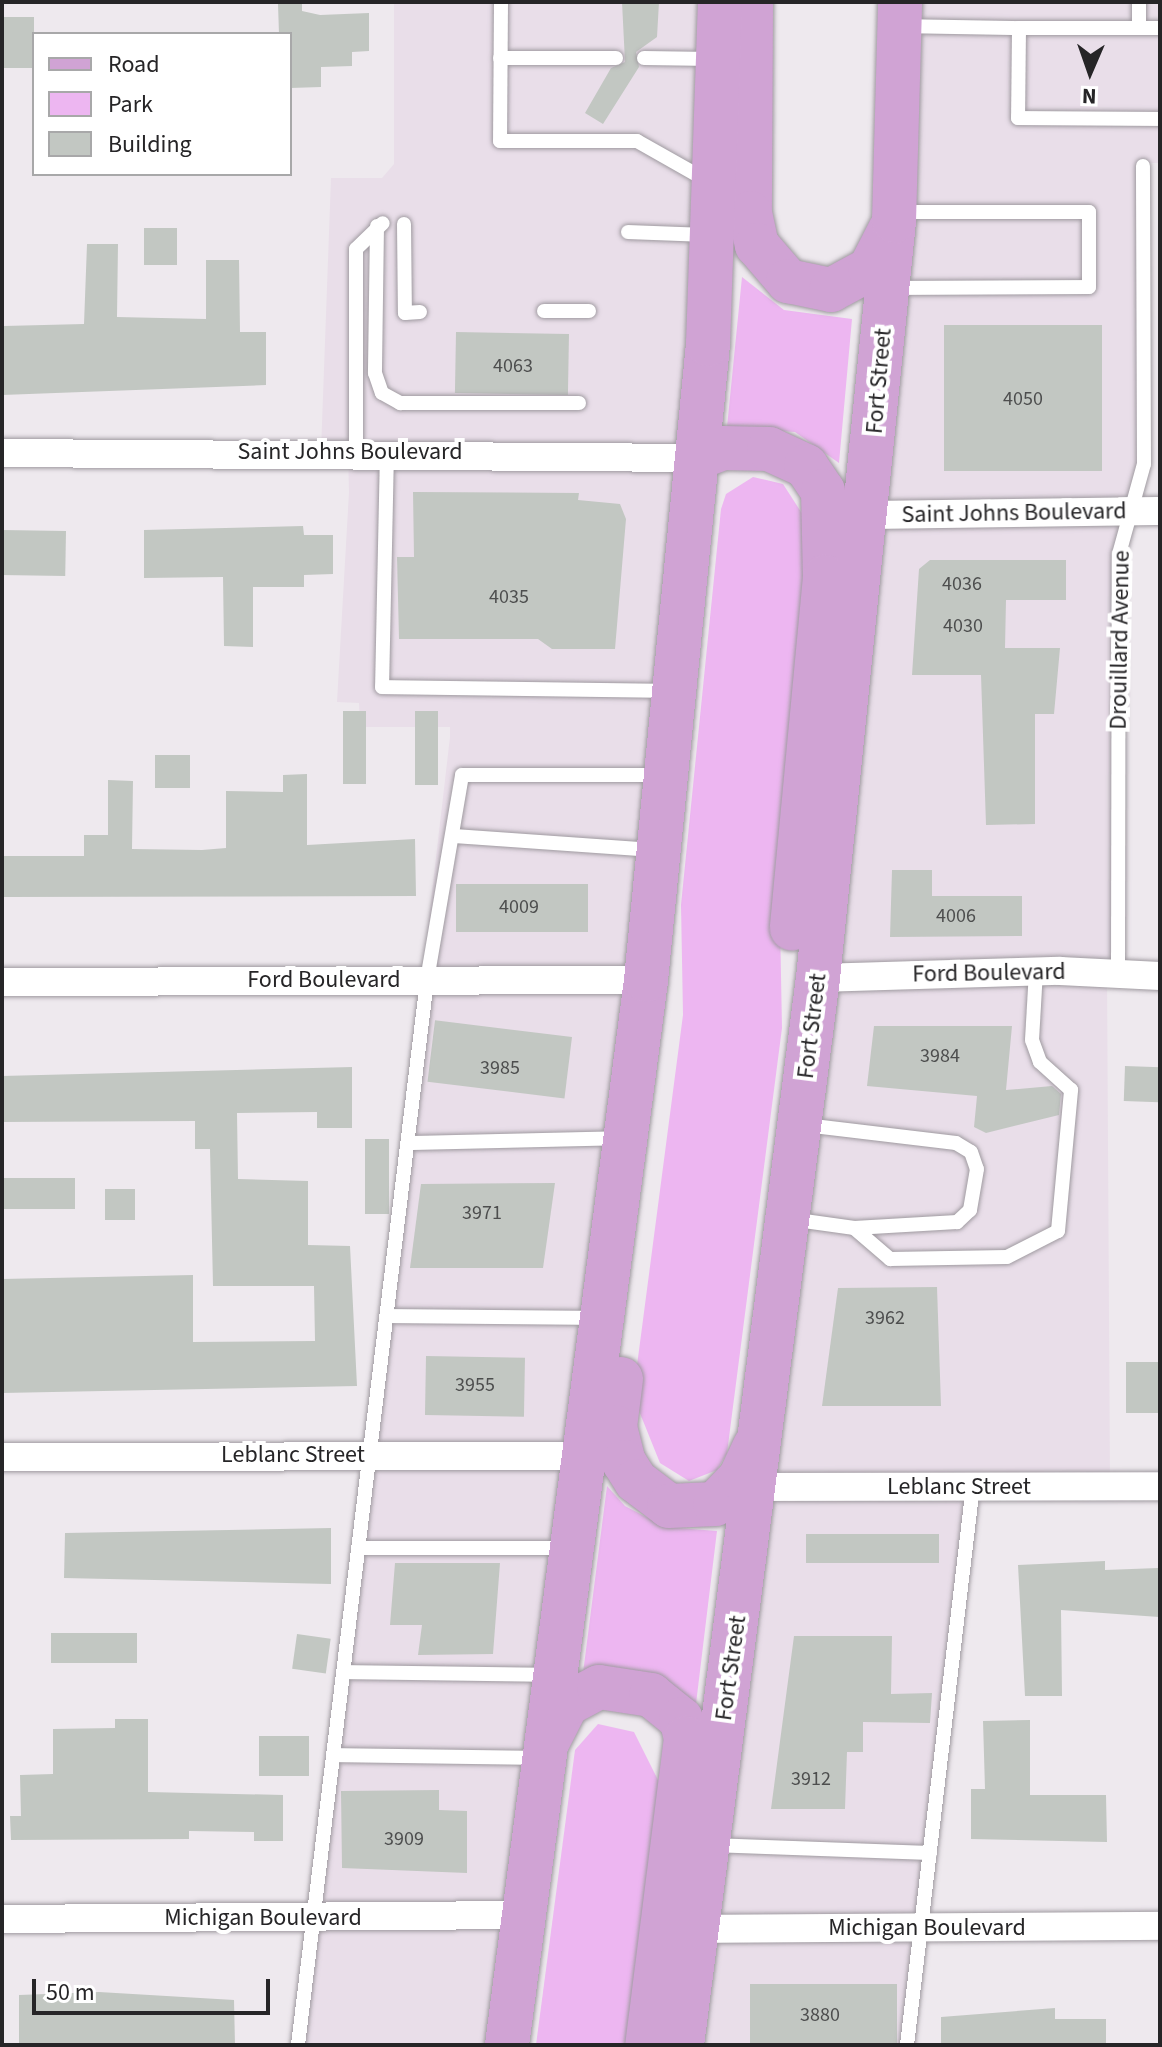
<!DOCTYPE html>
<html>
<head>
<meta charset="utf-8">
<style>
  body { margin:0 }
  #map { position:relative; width:1162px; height:2047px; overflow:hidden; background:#eee9ee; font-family:"Source Sans 3",sans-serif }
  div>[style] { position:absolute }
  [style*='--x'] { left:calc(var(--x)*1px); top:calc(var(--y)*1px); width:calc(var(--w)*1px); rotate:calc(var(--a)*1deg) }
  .built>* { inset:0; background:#e9dee9 }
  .green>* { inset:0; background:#edb6f1 }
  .building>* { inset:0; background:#c2c7c2; transform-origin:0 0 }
  .roads { filter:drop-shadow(0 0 2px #9f9aa0) drop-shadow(0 0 2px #9f9aa0) }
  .service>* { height:14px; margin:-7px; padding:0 7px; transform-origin:7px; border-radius:7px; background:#fff }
  .minor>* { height:28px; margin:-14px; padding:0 14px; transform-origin:14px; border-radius:14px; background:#fff }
  .primary>* { height:44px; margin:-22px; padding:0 22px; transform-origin:22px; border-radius:22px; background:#d0a3d4 }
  span { translate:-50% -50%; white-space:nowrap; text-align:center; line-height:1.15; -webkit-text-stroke:8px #fff; paint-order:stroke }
  .number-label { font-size:20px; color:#4d4e4e }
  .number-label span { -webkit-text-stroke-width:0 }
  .street-label { font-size:24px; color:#262527 }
  .frame { position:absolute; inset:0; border:4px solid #262527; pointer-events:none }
  .legend { position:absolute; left:32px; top:32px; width:260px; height:144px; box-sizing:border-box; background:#fff; border:2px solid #a8a8a9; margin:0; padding:10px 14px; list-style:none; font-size:24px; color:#262527 }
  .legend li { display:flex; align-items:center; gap:16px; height:40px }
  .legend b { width:40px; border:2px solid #a8a8a9 }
  .north { position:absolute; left:1050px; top:32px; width:80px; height:80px; -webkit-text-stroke:6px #fff; paint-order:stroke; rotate:182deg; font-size:22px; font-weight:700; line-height:32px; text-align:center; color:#262527 }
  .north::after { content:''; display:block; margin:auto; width:28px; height:36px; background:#262527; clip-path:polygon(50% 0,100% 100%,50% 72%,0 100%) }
  .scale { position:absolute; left:32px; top:1979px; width:238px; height:36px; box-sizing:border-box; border:4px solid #262527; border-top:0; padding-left:10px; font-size:24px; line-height:28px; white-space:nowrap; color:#262527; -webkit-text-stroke:6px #fff; paint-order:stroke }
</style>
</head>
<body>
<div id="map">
  <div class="built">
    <i style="clip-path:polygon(394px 2px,720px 2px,719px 108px,507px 2045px,298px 2045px,450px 737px,450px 727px,360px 727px,359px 703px,337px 702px,349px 492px,348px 451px,321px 451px,331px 178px,382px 178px,394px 164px)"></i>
    <i style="clip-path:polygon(900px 2px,1160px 2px,1160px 163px,1144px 163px,1144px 464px,1119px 548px,1118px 974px,1107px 974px,1110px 1486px,974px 1486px,907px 2045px,682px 2045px,757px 1487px)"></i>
  </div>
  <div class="green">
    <i style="clip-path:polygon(742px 277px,784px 310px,852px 319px,839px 463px,795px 432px,727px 427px)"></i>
    <i style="clip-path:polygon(753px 477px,783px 484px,814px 532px,780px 922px,782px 1028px,727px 1453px,717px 1470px,689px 1481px,660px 1463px,633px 1396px,683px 1015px,681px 905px,721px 509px,726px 494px)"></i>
    <i style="clip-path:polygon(607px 1486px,625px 1506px,665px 1527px,717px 1531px,695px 1712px,583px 1673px)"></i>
    <i style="clip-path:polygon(598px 1724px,634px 1732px,665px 1794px,638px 2045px,536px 2045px,575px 1750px)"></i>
  </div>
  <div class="building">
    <i style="clip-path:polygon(622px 2px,659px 2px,657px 37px,636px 52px,639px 67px,603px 124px,585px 113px,611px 68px,625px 62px)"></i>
    <i style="clip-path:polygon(302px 3px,302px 11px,320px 15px,369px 13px,369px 51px,352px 52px,352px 66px,321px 67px,321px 87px,290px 88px,290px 34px,279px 34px,278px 4px)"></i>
    <i style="left:34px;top:17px;width:51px;height:32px;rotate:90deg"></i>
    <i style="left:144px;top:228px;width:33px;height:37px"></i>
    <i style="clip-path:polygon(87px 244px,118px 244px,117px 317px,206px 319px,206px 260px,239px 260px,240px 332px,266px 332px,266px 385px,2px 395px,4px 326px,84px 324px)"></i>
    <i style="left:1102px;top:325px;width:146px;height:158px;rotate:90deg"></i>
    <i style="left:456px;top:332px;width:113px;height:61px;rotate:1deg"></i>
    <i style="clip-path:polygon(413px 492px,579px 493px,578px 500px,620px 504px,626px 519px,615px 649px,552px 649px,538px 639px,399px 639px,397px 557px,414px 557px)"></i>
    <i style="clip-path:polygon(303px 526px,304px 535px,333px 535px,333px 574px,304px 575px,304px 587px,253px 587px,253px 647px,224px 646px,223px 577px,144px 578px,144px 530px)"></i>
    <i style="left:66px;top:531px;width:45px;height:64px;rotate:91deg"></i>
    <i style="clip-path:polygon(930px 560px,1066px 560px,1066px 600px,1006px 600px,1005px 648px,1060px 648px,1054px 714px,1035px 714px,1035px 824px,986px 825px,981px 675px,912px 675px,919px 569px)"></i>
    <i style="left:343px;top:711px;width:23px;height:73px"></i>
    <i style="left:415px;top:711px;width:23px;height:74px"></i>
    <i style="left:155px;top:755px;width:35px;height:33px"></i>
    <i style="clip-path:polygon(307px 774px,307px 845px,415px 839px,416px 896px,2px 897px,2px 856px,84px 856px,84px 835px,108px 835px,108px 780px,133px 781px,132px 849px,202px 850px,226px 848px,226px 791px,283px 792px,283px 775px)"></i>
    <i style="clip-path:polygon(892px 870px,932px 870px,932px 896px,1022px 896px,1022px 936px,890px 937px)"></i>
    <i style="left:456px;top:884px;width:132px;height:48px"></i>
    <i style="clip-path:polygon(874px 1026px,1012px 1026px,1006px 1090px,1052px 1086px,1061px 1094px,1059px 1115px,986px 1133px,974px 1127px,977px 1096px,867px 1086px)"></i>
    <i style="left:572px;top:1037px;width:62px;height:138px;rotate:97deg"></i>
    <i style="left:1125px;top:1066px;width:35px;height:35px;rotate:2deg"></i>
    <i style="clip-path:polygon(352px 1067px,352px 1128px,317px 1128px,317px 1112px,237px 1113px,238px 1179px,308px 1181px,308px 1245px,350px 1246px,357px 1386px,2px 1393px,2px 1279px,193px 1275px,193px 1342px,315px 1341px,314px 1286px,213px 1286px,210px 1149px,195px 1149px,195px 1121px,2px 1122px,2px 1076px)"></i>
    <i style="left:365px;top:1139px;width:24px;height:75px"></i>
    <i style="left:2px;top:1178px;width:73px;height:31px"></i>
    <i style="clip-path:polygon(555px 1183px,543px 1268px,410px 1268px,421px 1184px)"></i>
    <i style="left:105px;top:1189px;width:30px;height:31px"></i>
    <i style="clip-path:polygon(937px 1287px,941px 1406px,822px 1406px,838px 1288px)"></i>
    <i style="left:426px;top:1356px;width:99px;height:59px;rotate:1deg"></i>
    <i style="left:1126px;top:1362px;width:34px;height:51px"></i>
    <i style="clip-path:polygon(331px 1528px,331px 1584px,64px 1578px,65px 1533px)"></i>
    <i style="left:806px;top:1534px;width:133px;height:29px"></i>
    <i style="clip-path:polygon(1105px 1561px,1105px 1570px,1158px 1568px,1159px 1617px,1061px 1610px,1062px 1696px,1025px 1696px,1018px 1565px)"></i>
    <i style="clip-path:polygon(395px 1563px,500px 1563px,493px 1654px,418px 1655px,422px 1625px,390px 1625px)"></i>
    <i style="left:137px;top:1633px;width:30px;height:86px;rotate:90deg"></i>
    <i style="left:297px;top:1634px;width:34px;height:35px;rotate:8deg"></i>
    <i style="clip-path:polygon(794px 1636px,892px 1636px,891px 1694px,932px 1693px,930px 1723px,863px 1722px,863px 1752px,847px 1752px,845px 1809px,771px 1809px)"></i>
    <i style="clip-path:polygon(115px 1719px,148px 1719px,148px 1792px,283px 1795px,283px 1841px,254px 1841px,254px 1832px,189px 1831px,189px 1839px,11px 1840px,10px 1816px,21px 1816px,20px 1775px,53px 1774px,53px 1729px,115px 1728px)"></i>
    <i style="clip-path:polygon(1030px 1720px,1030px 1795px,1106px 1795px,1107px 1842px,971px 1839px,971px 1789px,985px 1789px,983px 1721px)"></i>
    <i style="left:259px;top:1736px;width:50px;height:40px"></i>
    <i style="clip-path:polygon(439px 1790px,439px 1810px,467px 1811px,467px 1873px,342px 1868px,341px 1791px)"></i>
    <i style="left:750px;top:1984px;width:147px;height:62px"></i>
    <i style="clip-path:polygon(99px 1992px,234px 2000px,235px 2045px,19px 2045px,19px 1995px)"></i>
    <i style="clip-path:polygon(1055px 2008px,1055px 2019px,1106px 2019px,1106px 2045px,941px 2045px,941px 2017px)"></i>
  </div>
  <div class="roads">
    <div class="service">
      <i style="--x:501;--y:2;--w:139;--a:90.4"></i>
      <i style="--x:500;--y:141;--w:137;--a:0"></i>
      <i style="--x:637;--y:141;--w:79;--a:29.5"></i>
      <i style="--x:904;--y:26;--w:115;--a:1"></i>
      <i style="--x:1019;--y:28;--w:90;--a:90.6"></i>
      <i style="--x:1018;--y:118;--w:142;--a:0.4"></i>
      <i style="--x:1019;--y:28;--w:141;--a:0"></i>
      <i style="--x:1139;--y:28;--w:26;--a:-90"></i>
      <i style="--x:500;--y:58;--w:116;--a:0"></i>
      <i style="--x:644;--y:58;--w:68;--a:0.8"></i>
      <i style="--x:404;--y:224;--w:89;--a:89.4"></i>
      <i style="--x:405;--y:313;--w:15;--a:-4"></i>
      <i style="--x:377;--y:226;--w:147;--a:90.8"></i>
      <i style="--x:375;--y:373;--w:21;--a:71"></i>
      <i style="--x:382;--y:393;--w:21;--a:29"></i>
      <i style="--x:400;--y:403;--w:179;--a:0"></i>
      <i style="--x:628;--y:232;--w:78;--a:2.2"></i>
      <i style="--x:892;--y:288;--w:197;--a:-0.3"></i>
      <i style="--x:1089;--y:287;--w:75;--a:-90"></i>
      <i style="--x:1089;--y:212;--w:191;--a:180"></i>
      <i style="--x:544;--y:311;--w:45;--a:0"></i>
      <i style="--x:356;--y:451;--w:202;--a:-90"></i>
      <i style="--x:356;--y:249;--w:37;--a:-44"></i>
      <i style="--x:387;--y:451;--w:236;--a:91.2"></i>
      <i style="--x:382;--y:687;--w:288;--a:0.8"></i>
      <i style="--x:454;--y:836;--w:200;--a:4"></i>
      <i style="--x:1118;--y:974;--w:420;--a:-89.9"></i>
      <i style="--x:1119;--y:554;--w:93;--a:-74.5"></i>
      <i style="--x:1144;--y:464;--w:298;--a:-90.2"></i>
      <i style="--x:805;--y:1125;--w:152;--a:6.8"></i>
      <i style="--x:956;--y:1143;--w:17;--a:31"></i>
      <i style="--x:971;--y:1152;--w:18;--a:71"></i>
      <i style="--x:977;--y:1169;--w:42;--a:99.7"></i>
      <i style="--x:970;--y:1210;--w:18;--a:137"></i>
      <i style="--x:957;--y:1222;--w:103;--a:176.7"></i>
      <i style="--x:409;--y:1143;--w:213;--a:-1.3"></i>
      <i style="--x:790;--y:1219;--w:65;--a:8"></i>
      <i style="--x:854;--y:1228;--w:48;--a:40.7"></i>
      <i style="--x:890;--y:1259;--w:117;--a:-1"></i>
      <i style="--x:1007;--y:1257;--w:57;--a:-27"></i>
      <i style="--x:1058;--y:1231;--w:142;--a:-84.7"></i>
      <i style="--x:1071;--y:1090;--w:42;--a:-137.9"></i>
      <i style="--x:1040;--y:1062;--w:23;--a:-110"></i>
      <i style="--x:1032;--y:1040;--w:69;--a:-86.7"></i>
      <i style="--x:390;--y:1316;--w:209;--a:0.5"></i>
      <i style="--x:362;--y:1548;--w:206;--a:0"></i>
      <i style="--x:345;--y:1672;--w:208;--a:0.8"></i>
      <i style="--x:333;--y:1755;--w:205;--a:0.8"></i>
      <i style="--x:711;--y:1845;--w:219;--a:2.1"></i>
      <i style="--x:298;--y:2045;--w:1073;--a:-83.09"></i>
      <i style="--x:427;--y:980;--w:208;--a:-80.3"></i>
      <i style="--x:462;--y:775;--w:198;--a:0"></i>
      <i style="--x:907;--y:2045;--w:563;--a:-83.27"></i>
    </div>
    <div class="minor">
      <i style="--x:2;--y:453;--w:695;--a:0.41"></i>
      <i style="--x:867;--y:515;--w:293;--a:-0.8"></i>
      <i style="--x:818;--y:978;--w:242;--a:-1.7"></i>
      <i style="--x:1060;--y:971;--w:100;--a:2.9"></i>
      <i style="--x:2;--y:982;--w:644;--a:-0.18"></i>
      <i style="--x:2;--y:1457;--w:583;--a:-0.1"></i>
      <i style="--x:757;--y:1487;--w:403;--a:-0.1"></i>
      <i style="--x:2;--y:1919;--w:521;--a:-0.44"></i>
      <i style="--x:694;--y:1929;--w:466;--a:-0.4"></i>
    </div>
    <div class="primary">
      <i style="--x:751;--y:2;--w:211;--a:90.3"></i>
      <i style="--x:750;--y:213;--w:33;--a:78"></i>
      <i style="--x:757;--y:245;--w:48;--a:49.3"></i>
      <i style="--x:788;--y:281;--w:44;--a:11.8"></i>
      <i style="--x:831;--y:290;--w:44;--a:-28.3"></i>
      <i style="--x:870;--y:269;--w:44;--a:-62.9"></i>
      <i style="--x:697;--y:458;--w:28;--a:-21"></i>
      <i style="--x:723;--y:448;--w:46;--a:1.2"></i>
      <i style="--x:769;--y:449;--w:41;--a:24.7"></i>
      <i style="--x:806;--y:466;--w:30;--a:56"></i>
      <i style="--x:823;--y:491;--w:86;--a:88.7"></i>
      <i style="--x:825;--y:577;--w:353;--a:95.4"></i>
      <i style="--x:621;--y:1379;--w:48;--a:97.1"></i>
      <i style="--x:615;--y:1427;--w:36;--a:76"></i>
      <i style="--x:624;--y:1462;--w:22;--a:58"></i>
      <i style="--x:636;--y:1481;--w:41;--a:37.1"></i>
      <i style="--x:669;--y:1506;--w:46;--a:-2.5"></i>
      <i style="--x:715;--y:1504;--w:36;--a:-46"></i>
      <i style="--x:740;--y:1478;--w:35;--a:-65"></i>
      <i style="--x:547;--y:1743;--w:44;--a:-62.9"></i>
      <i style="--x:567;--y:1704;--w:36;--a:-28"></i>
      <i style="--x:599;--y:1687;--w:53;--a:8.7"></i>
      <i style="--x:651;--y:1695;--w:38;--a:39"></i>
      <i style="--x:681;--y:1719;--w:20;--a:75"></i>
      <i style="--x:686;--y:1738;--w:309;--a:97.2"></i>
      <i style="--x:507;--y:2045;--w:1074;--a:-82.56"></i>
      <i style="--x:646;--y:980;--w:639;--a:-84.43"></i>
      <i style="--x:708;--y:344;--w:342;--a:-88"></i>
      <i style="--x:682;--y:2045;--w:1076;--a:-82.74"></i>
      <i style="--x:818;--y:978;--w:761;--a:-84.27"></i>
      <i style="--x:894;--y:221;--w:219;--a:-88.4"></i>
    </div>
  </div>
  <div class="number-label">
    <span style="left:513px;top:366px">4063</span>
    <span style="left:1023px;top:399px">4050</span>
    <span style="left:962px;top:584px">4036</span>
    <span style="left:509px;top:597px">4035</span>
    <span style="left:963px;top:626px">4030</span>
    <span style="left:519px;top:907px">4009</span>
    <span style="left:956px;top:916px">4006</span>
    <span style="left:940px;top:1056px">3984</span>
    <span style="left:500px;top:1068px">3985</span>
    <span style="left:482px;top:1213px">3971</span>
    <span style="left:885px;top:1318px">3962</span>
    <span style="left:475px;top:1385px">3955</span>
    <span style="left:811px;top:1779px">3912</span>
    <span style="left:404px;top:1839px">3909</span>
    <span style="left:820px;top:2015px">3880</span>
  </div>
  <div class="street-label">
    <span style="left:879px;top:381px;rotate:-85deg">Fort Street</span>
    <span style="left:350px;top:452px">Saint Johns Boulevard</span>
    <span style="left:1014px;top:513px;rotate:-1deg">Saint Johns Boulevard</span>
    <span style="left:1120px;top:640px;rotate:-89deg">Drouillard Avenue</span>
    <span style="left:989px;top:973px;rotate:-1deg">Ford Boulevard</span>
    <span style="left:324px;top:980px">Ford Boulevard</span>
    <span style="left:812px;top:1026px;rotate:-83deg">Fort Street</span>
    <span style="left:293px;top:1455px">Leblanc Street</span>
    <span style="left:959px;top:1487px">Leblanc Street</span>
    <span style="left:731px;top:1668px;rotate:-82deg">Fort Street</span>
    <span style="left:263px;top:1918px">Michigan Boulevard</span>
    <span style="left:927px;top:1928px">Michigan Boulevard</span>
  </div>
  <div class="frame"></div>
  <ul class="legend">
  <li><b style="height:10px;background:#d0a3d4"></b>Road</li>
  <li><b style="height:22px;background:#edb6f1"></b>Park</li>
  <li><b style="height:22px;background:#c2c7c2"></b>Building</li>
  </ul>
  <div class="north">N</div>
  <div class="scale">50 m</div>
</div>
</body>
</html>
